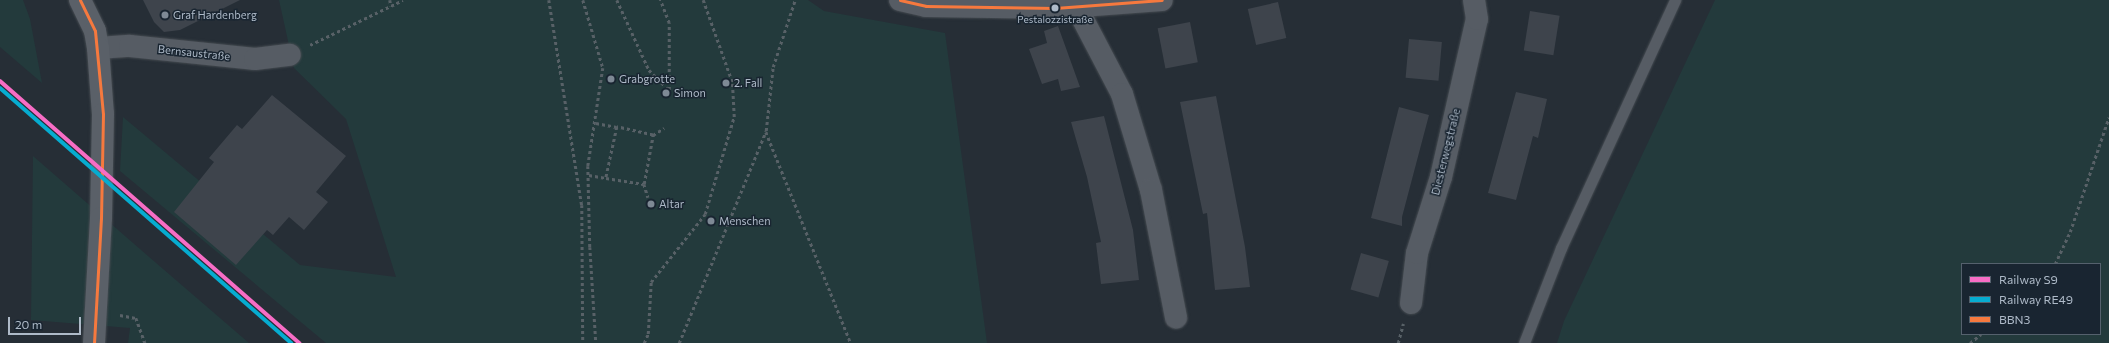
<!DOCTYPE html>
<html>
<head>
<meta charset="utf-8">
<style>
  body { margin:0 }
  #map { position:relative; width:2109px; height:343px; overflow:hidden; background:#262e36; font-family:Commissioner,sans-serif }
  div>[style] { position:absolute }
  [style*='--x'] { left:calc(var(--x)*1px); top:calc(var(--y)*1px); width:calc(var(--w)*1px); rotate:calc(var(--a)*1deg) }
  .green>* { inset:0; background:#233a3c }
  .building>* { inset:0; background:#3e444c; transform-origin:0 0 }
  .path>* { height:2.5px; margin-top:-1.25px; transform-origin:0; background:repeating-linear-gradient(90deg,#586167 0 3px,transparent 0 6px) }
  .roads { filter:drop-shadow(0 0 1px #444a50) drop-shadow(0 0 1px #444a50) }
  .lane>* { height:11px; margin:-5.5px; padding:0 5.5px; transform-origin:5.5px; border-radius:5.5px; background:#565c64 }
  .street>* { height:22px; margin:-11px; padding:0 11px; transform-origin:11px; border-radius:11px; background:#565c64 }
  .secondary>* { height:22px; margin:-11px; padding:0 11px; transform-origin:11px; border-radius:11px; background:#5a6068 }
  .bus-1>* { height:3px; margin:-1.5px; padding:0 1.5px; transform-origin:1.5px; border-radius:1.5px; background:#f6793e }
  .rail-1>* { height:4px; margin:-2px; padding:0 2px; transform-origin:2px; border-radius:2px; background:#f76dc5 }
  .rail-2>* { height:4px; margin:-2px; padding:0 2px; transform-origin:2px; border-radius:2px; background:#06acd0 }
  .dots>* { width:11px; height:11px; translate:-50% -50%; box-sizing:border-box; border:2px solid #192531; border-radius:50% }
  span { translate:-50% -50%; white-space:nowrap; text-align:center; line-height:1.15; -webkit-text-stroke:3px #192531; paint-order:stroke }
  .bus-label { font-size:10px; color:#aebac8 }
  .poi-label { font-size:11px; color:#aebac8 }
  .left { translate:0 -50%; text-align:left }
  .street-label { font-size:11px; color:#aebac8 }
  .legend { position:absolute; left:1961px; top:263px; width:140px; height:72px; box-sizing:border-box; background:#192531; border:1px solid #55616d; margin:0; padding:5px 7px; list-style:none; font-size:12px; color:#aebac8 }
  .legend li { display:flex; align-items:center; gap:8px; height:20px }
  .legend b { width:20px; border:1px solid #55616d }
  .scale { position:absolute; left:8px; top:317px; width:73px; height:18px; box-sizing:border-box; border:2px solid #aebac8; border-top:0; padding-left:5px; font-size:12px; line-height:14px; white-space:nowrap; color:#aebac8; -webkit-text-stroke:3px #192531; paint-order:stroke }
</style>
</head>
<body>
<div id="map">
  <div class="green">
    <i style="clip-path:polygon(0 0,23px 0,30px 19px,42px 83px,0 47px)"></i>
    <i style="clip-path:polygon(279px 0,808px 0,824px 11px,945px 33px,987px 343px,326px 343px,120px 171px,123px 117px,300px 265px,396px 277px,346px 119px,294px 68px)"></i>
    <i style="clip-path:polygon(evenodd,1715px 0,2109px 0,2109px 343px,1557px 343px,1564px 321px,1715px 0,1962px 264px,2100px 264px,2100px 334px,1962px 334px,1962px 264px)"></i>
    <i style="clip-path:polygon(33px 156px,148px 256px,249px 343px,128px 343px,130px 328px,31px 320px)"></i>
  </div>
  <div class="building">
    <i style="clip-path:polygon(143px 0,240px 0,180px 30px,164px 32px,154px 22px)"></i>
    <i style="left:1278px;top:2px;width:37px;height:31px;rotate:77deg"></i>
    <i style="left:1530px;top:11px;width:30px;height:40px;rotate:9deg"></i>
    <i style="left:1190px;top:22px;width:41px;height:33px;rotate:79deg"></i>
    <i style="clip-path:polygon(1058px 26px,1080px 87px,1061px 91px,1058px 79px,1042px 84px,1029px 49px,1047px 43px,1044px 31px)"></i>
    <i style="left:1409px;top:39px;width:33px;height:39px;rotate:5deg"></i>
    <i style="clip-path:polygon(1516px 92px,1547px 99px,1538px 138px,1533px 136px,1516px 200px,1488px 193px)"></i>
    <i style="clip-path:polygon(272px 95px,346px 156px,316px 192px,328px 202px,304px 230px,289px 217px,273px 235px,267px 230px,236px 265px,174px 212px,214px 162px,209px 158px,237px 125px,242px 129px)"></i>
    <i style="clip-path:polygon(1216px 96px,1245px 247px,1250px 287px,1215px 290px,1207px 213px,1203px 214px,1180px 102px)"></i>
    <i style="clip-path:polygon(1399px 107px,1429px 115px,1402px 217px,1402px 226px,1371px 218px)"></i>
    <i style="clip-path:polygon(1104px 116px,1133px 230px,1139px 280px,1101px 284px,1096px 243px,1101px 242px,1087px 177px,1071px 122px)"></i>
    <i style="left:1361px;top:253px;width:29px;height:38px;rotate:16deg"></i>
  </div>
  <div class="path">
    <i style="--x:390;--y:0;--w:6;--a:81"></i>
    <i style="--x:549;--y:0;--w:208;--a:80.9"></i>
    <i style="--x:582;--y:205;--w:138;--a:89.6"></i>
    <i style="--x:583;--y:0;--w:71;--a:73.6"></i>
    <i style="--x:603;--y:68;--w:99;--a:98.7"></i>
    <i style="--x:588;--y:166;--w:81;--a:88.6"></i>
    <i style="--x:590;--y:247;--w:96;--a:86.4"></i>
    <i style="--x:617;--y:0;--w:77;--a:65.4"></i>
    <i style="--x:649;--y:70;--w:28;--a:45"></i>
    <i style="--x:669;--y:90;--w:67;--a:-90"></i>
    <i style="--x:669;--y:23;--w:25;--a:-111"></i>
    <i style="--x:310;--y:45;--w:103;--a:-25.8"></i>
    <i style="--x:596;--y:123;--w:21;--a:11"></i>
    <i style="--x:766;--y:132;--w:227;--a:68.1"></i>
    <i style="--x:653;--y:135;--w:13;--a:-32"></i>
    <i style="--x:589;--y:175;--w:17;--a:10"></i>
    <i style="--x:606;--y:178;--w:38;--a:9"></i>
    <i style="--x:644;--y:184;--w:50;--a:-79.6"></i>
    <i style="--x:653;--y:135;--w:37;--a:-167"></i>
    <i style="--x:617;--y:127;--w:52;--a:102.2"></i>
    <i style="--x:644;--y:184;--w:14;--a:73"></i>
    <i style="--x:2055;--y:264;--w:35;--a:-65"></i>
    <i style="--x:2070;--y:232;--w:121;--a:-71.3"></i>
    <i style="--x:120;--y:315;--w:16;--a:11"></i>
    <i style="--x:136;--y:318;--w:27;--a:70"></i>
    <i style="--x:644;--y:343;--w:10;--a:-66"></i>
    <i style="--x:648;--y:334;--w:52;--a:-86.7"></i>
    <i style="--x:651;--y:282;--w:87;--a:-51.5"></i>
    <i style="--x:705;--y:214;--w:101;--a:-73.4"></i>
    <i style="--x:734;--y:117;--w:35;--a:-93"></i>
    <i style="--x:732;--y:82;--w:87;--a:-109.5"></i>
    <i style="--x:679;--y:343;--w:229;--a:-67.7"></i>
    <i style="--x:766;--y:131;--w:64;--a:-83.8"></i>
    <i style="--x:773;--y:67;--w:71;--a:-71.8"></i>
    <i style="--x:1398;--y:343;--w:20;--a:-75"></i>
    <i style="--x:1970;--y:343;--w:14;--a:-39"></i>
  </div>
  <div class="roads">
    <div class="lane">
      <i style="--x:1524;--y:343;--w:102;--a:-68.7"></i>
      <i style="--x:1561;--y:248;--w:273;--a:-65.3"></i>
    </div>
    <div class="street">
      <i style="--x:900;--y:0;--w:27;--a:13"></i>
      <i style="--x:926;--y:6;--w:129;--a:0.9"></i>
      <i style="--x:1055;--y:8;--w:107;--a:-4.3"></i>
      <i style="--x:1076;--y:6;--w:99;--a:62.4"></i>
      <i style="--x:1122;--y:94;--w:100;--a:73.2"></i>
      <i style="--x:1151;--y:190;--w:130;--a:78.9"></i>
      <i style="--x:98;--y:48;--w:32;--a:-4"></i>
      <i style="--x:130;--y:46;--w:126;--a:5.9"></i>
      <i style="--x:255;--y:59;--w:35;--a:-7"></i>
      <i style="--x:1411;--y:303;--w:50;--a:-83.2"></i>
      <i style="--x:1417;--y:253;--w:80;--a:-72.5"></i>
      <i style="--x:1441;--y:177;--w:162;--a:-77.2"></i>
      <i style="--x:1477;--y:19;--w:19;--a:-99"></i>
    </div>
    <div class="secondary">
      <i style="--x:80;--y:0;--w:34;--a:64"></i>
      <i style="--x:95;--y:31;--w:17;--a:80"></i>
      <i style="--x:98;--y:48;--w:66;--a:85.7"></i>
      <i style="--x:103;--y:114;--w:104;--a:91.1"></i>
      <i style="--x:101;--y:218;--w:125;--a:93.2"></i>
    </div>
  </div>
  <div class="bus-1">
    <i style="--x:80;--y:0;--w:34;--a:64"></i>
    <i style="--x:95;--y:31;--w:83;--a:84.5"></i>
    <i style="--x:103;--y:114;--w:104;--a:91.1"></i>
    <i style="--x:101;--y:218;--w:125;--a:93.2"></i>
    <i style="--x:900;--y:0;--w:27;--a:13"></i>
    <i style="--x:926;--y:6;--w:129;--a:0.9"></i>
    <i style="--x:1055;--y:8;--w:107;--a:-4.3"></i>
  </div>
  <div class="rail-1">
    <i style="--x:0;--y:81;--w:398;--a:41.2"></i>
  </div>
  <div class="rail-2">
    <i style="--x:0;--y:88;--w:387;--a:41.2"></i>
  </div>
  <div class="dots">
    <i style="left:1055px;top:8px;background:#aebac8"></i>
    <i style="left:165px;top:15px;background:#7e8995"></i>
    <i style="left:611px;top:79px;background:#7e8995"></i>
    <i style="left:726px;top:83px;background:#7e8995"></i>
    <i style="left:666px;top:93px;background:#7e8995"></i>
    <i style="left:651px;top:204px;background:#7e8995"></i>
    <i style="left:711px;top:221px;background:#7e8995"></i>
  </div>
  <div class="bus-label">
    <span style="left:1055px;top:20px">Pestalozzistraße</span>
  </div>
  <div class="poi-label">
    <span class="left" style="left:173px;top:15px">Graf Hardenberg</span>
    <span class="left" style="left:619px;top:79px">Grabgrotte</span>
    <span class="left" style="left:734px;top:83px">2. Fall</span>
    <span class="left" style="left:674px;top:93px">Simon</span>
    <span class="left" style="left:659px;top:204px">Altar</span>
    <span class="left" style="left:719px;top:221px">Menschen</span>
  </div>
  <div class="street-label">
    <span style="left:194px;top:53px;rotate:6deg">Bernsaustraße</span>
    <span style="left:1446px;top:152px;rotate:-76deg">Diesterwegstraße</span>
  </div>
  <ul class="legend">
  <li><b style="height:5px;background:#f76dc5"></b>Railway S9</li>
  <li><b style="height:5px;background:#06acd0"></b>Railway RE49</li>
  <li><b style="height:5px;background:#f6793e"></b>BBN3</li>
  </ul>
  <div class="scale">20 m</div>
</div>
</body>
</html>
